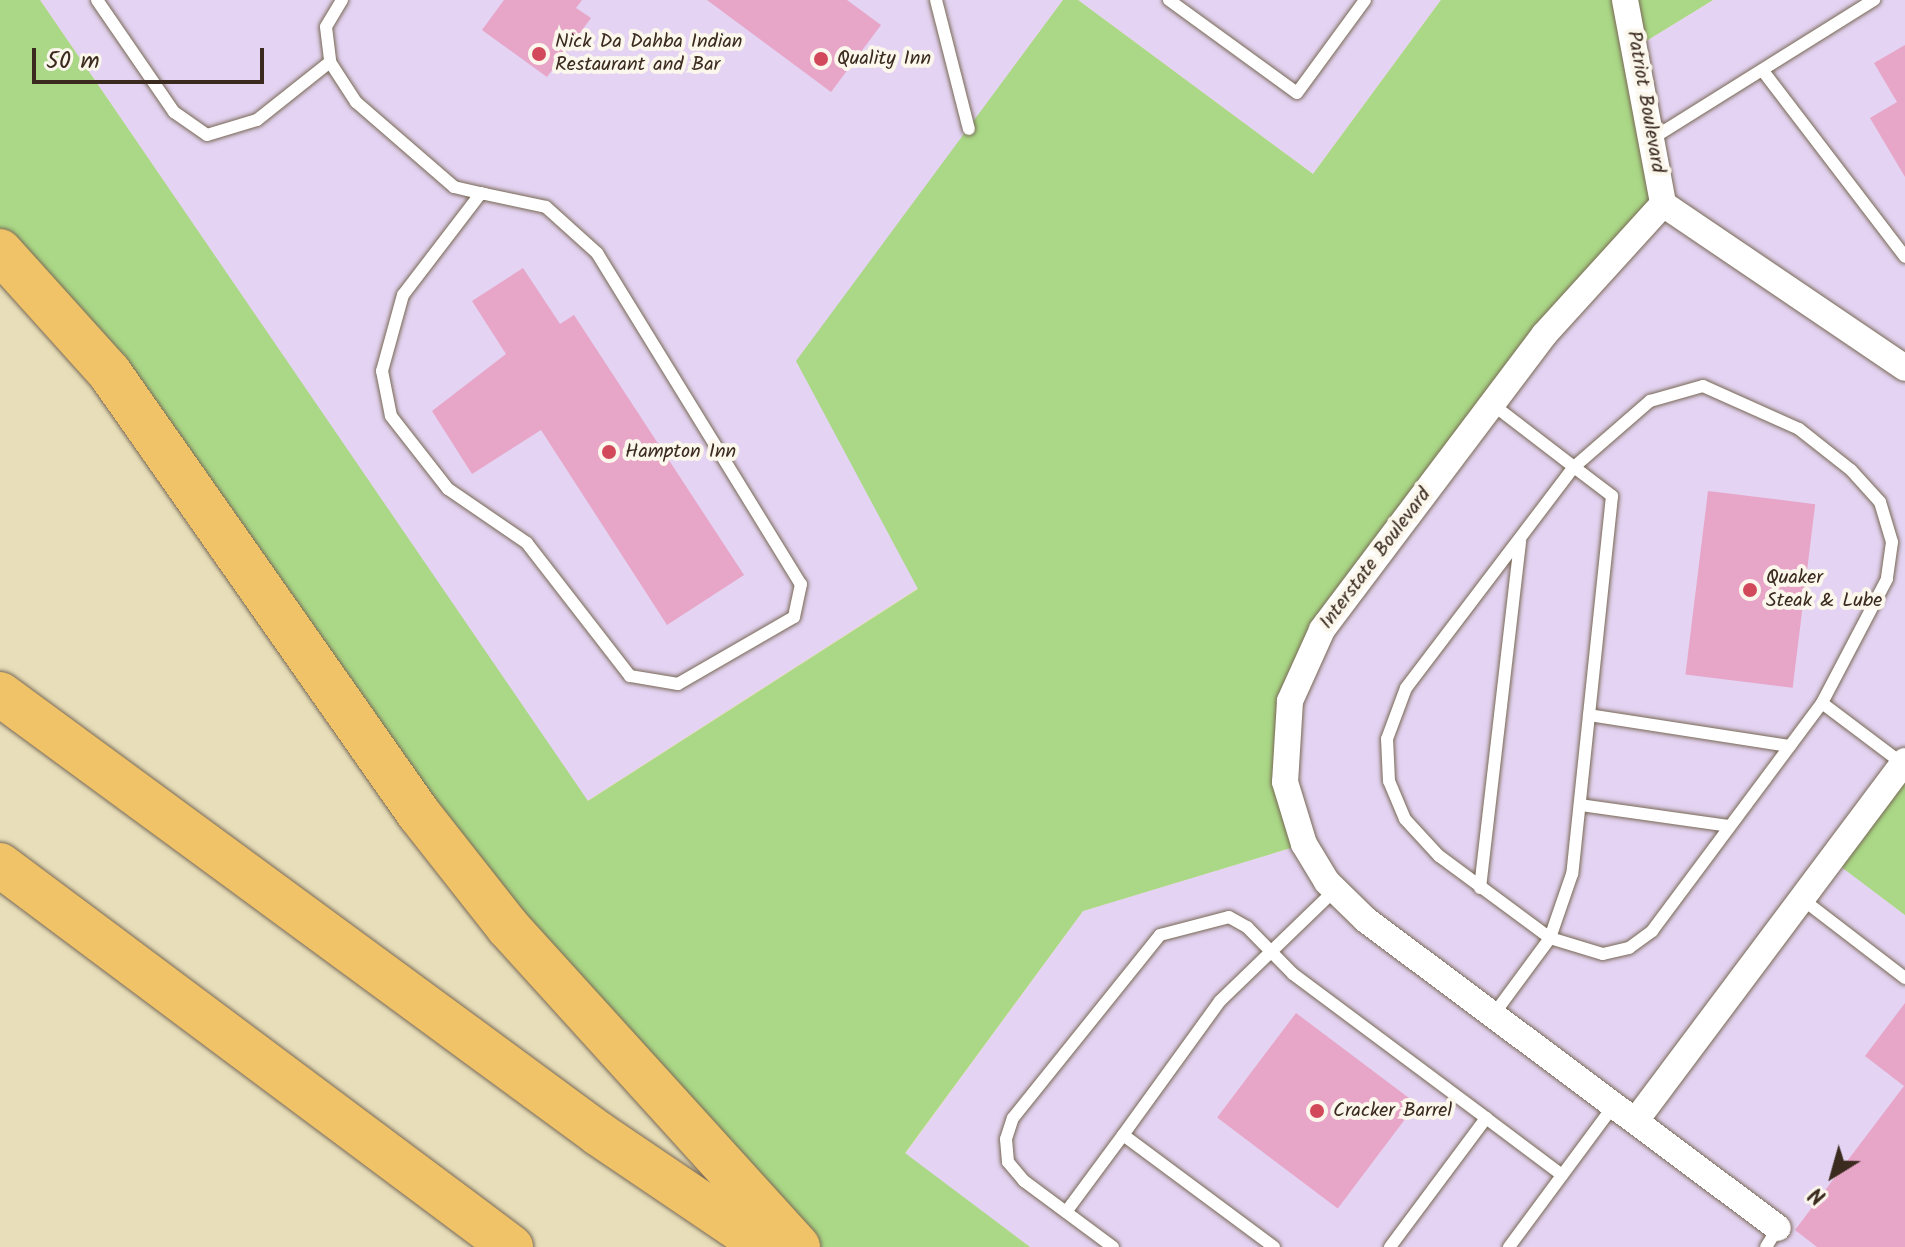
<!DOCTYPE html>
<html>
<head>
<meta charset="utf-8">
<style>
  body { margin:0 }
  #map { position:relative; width:1905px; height:1247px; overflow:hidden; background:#e8dfba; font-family:Kalam,sans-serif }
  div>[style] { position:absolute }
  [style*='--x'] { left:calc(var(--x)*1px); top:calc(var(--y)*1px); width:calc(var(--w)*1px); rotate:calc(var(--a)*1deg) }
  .built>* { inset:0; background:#e4d3f2 }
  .green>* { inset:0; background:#aad886 }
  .building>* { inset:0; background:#e7a5c7; transform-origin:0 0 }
  .roads { filter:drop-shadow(0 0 2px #786955) drop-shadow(0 0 2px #786955) }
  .lane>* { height:12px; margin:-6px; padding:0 6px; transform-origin:6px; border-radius:6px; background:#fff }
  .street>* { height:26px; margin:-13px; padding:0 13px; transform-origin:13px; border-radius:13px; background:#fff }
  .highway>* { height:44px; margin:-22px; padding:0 22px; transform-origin:22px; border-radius:22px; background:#f1c369 }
  .dots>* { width:22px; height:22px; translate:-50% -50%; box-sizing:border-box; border:4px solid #fbf7ec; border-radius:50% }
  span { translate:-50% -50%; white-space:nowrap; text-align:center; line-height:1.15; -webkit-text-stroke:8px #fbf7ec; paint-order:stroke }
  .poi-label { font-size:20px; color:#3b2a1e }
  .left { translate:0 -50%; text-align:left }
  .street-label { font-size:20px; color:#3b2a1e }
  .north { position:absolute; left:1793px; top:1135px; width:80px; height:80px; -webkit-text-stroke:6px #fbf7ec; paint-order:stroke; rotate:217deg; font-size:22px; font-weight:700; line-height:32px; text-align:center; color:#3b2a1e }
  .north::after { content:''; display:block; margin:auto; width:28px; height:36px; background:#3b2a1e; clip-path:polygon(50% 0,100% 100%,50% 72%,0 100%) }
  .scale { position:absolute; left:32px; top:48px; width:232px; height:36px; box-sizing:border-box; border:4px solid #3b2a1e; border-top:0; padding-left:10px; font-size:24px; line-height:28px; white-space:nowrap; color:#3b2a1e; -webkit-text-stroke:6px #fbf7ec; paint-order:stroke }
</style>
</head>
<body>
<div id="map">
  <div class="built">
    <i style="clip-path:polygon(40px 0,1063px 0,797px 361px,918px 588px,587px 801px)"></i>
    <i style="clip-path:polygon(1078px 0,1441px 0,1313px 174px)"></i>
    <i style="clip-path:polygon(1713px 0,1905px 0,1905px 761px,1832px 859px,1905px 915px,1905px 1247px,1030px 1247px,905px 1154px,1083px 911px,1304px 844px,1290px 701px,1638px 46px)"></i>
  </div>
  <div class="green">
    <i style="clip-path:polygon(0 0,40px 0,588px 801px,918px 589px,796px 361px,1063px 0,1078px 0,1313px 174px,1441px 0,1713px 0,1638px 46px,1663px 204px,1322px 630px,1290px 701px,1304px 844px,1083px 911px,905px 1153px,1030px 1247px,798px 1247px,607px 1039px,0 251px)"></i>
    <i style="clip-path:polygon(1905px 761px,1905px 915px,1832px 860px)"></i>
  </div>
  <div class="building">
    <i style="clip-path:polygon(504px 0,582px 0,576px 8px,591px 18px,547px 77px,482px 30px)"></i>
    <i style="clip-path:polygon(707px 0,847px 0,881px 25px,831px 92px)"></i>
    <i style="clip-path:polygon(1905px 45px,1905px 177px,1870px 118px,1897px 102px,1874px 63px)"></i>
    <i style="clip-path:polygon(523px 268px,560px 324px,574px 315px,744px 575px,667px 625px,541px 430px,472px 474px,432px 411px,506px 354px,472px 301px)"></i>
    <i style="left:1708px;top:491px;width:108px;height:185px;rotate:7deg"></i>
    <i style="clip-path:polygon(1905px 1003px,1905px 1247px,1817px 1247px,1795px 1230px,1904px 1086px,1865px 1056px)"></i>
    <i style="left:1296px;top:1013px;width:151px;height:131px;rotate:37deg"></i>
  </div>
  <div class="roads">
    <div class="lane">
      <i style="--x:97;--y:0;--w:136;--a:55.5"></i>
      <i style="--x:174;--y:112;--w:40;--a:34.9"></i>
      <i style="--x:207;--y:135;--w:52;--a:-16.7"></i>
      <i style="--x:257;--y:120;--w:93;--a:-38.5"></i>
      <i style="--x:342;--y:0;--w:31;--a:121"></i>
      <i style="--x:326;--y:27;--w:35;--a:83"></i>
      <i style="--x:330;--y:62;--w:48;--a:57"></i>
      <i style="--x:356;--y:102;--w:130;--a:40.9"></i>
      <i style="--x:454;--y:187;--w:28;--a:13"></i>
      <i style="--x:481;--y:193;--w:4;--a:14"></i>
      <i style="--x:485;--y:194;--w:62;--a:12"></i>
      <i style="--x:546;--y:207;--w:69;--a:42"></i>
      <i style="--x:597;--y:253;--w:389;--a:58.4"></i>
      <i style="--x:801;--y:584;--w:34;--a:102"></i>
      <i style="--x:794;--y:617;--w:134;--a:150"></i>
      <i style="--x:678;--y:684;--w:49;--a:-170.5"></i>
      <i style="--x:630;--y:676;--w:168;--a:-127.8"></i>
      <i style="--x:527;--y:543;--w:96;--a:-145.6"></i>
      <i style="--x:448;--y:489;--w:93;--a:-128"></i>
      <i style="--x:391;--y:416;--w:46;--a:-101.3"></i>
      <i style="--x:382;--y:371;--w:79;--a:-74.6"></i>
      <i style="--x:403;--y:295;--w:128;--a:-52.6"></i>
      <i style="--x:936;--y:0;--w:133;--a:75.7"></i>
      <i style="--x:1169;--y:0;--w:158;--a:36"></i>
      <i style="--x:1297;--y:93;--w:115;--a:-53.8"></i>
      <i style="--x:1763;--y:71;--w:234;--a:52.6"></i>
      <i style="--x:1653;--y:138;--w:261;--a:-32"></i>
      <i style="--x:1492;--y:404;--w:103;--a:37.5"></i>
      <i style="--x:1574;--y:467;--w:101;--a:-41"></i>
      <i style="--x:1650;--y:401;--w:55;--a:-15.8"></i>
      <i style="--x:1703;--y:386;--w:105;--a:24.1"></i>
      <i style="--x:1799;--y:429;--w:66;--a:38.3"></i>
      <i style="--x:1851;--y:470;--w:43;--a:47.8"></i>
      <i style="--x:1880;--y:502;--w:42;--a:73.3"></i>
      <i style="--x:1892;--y:542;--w:37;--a:98"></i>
      <i style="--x:1887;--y:579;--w:140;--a:117.7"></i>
      <i style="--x:1822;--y:703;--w:101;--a:37"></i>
      <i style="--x:1589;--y:715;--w:203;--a:8.8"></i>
      <i style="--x:1580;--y:805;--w:151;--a:8"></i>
      <i style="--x:1480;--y:888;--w:349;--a:-83.4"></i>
      <i style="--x:1802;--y:899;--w:130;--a:37.5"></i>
      <i style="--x:1494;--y:1014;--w:94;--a:-53.6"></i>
      <i style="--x:1550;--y:938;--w:138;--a:-143.5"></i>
      <i style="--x:1439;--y:856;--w:50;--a:-132.6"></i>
      <i style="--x:1405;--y:819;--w:41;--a:-112.8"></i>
      <i style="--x:1389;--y:781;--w:42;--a:-92.7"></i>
      <i style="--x:1387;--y:739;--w:54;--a:-69.6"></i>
      <i style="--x:1406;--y:688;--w:278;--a:-52.8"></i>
      <i style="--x:1574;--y:467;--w:48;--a:37.3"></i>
      <i style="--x:1612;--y:496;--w:380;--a:96"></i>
      <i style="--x:1572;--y:874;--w:68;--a:109"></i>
      <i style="--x:1550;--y:938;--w:55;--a:16.8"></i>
      <i style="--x:1603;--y:954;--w:27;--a:-13"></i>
      <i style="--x:1629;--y:948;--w:29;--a:-36"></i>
      <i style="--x:1652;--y:931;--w:284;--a:-53.3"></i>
      <i style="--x:1066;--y:1212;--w:96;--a:-53.5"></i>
      <i style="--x:1113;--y:1247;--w:111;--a:-143.4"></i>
      <i style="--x:1024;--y:1181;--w:25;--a:-130"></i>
      <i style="--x:1008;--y:1162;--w:23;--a:-95"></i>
      <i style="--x:1006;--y:1139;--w:22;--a:-72"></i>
      <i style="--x:1013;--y:1118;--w:235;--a:-51.2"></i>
      <i style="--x:1160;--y:935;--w:71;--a:-14.6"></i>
      <i style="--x:1229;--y:917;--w:21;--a:29"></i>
      <i style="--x:1247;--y:927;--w:66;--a:45.6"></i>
      <i style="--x:1293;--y:974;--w:241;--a:36.7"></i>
      <i style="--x:1274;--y:1247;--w:188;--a:-143.4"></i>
      <i style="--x:1123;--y:1135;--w:165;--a:-54.1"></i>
      <i style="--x:1220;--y:1001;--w:160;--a:-44"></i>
      <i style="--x:1390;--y:1247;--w:161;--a:-53.3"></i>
      <i style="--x:1486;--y:1118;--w:95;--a:36.9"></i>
      <i style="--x:1509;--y:1247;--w:177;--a:-53.5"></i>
      <i style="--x:1766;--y:1247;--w:22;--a:-58"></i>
    </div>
    <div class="street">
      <i style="--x:1625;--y:0;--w:208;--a:79.4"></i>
      <i style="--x:1663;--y:204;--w:177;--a:132.3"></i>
      <i style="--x:1544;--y:335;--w:369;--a:127"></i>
      <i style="--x:1322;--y:630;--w:78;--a:114.3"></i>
      <i style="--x:1290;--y:701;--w:81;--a:93.5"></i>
      <i style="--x:1285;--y:782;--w:65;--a:73"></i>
      <i style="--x:1304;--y:844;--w:44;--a:58.8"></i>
      <i style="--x:1327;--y:882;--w:54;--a:44.3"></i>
      <i style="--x:1366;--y:920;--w:514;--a:36.78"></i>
      <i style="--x:1663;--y:204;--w:292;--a:34.1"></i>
      <i style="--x:1637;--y:1119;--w:447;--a:-53.2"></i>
    </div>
    <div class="highway">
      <i style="--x:0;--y:251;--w:163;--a:48"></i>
      <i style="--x:109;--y:372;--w:540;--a:54.96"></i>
      <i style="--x:419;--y:814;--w:144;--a:51.8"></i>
      <i style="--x:508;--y:927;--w:432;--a:47.8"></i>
      <i style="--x:0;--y:694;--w:743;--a:36.3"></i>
      <i style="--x:599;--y:1134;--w:202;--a:34.1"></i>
      <i style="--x:0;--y:865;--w:638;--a:36.78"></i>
    </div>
  </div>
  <div class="dots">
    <i style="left:539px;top:54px;background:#d1495b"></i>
    <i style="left:821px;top:59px;background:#d1495b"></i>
    <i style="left:609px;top:452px;background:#d1495b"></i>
    <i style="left:1750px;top:590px;background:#d1495b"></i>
    <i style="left:1317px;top:1111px;background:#d1495b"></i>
  </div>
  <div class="poi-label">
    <span class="left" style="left:555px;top:54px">Nick Da Dahba Indian<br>Restaurant and Bar</span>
    <span class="left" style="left:837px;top:59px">Quality Inn</span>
    <span class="left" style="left:625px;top:452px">Hampton Inn</span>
    <span class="left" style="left:1766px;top:590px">Quaker<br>Steak &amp; Lube</span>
    <span class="left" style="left:1333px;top:1111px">Cracker Barrel</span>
  </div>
  <div class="street-label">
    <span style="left:1645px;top:102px;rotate:80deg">Patriot Boulevard</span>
    <span style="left:1376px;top:559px;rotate:-53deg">Interstate Boulevard</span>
  </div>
  <div class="north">N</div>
  <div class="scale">50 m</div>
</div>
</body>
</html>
